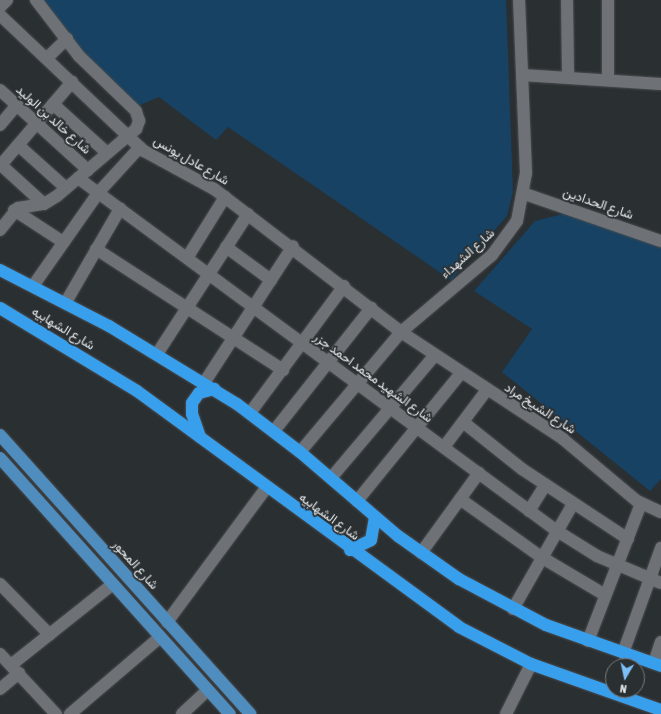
<!DOCTYPE html>
<html>
<head>
<meta charset="utf-8">
<style>
  body { margin:0 }
  #map { position:relative; width:661px; height:714px; overflow:hidden; background:#2a2f32; font-family:"Asap Condensed",Vazirmatn,sans-serif }
  div>[style] { position:absolute }
  [style*='--x'] { left:calc(var(--x)*1px); top:calc(var(--y)*1px); width:calc(var(--w)*1px); rotate:calc(var(--a)*1deg) }
  .green>* { inset:0; background:#174263 }
  .roads { filter:drop-shadow(0 0 1px #4a4d50) drop-shadow(0 0 1px #4a4d50) }
  .minor>* { height:12px; margin:-6px; padding:0 6px; transform-origin:6px; border-radius:6px; background:#6e7277 }
  .major>* { height:12px; margin:-6px; padding:0 6px; transform-origin:6px; border-radius:6px; background:#4e8dbe }
  .highway>* { height:12px; margin:-6px; padding:0 6px; transform-origin:6px; border-radius:6px; background:#389fed }
  span { translate:-50% -50%; white-space:nowrap; text-align:center; line-height:1.15; -webkit-text-stroke:3.5px #2a2f32; paint-order:stroke }
  .street-label { font-size:13px; color:#e6e8eb }
  .north { position:absolute; left:605px; top:658px; width:40px; height:40px; box-sizing:border-box; background:#2a2f32; border:1px solid #75797c; border-radius:50%; rotate:189deg; font-size:11px; font-weight:700; line-height:16px; text-align:center; color:#e6e8eb }
  .north::after { content:''; display:block; margin:auto; width:14px; height:18px; background:#7bbef8; clip-path:polygon(50% 0,100% 100%,50% 72%,0 100%) }
</style>
</head>
<body>
<div id="map">
  <div class="green">
    <i style="clip-path:polygon(39px 0,506px 0,513px 192px,507px 216px,451px 280px,228px 127px,216px 140px,159px 97px,133px 108px)"></i>
    <i style="clip-path:polygon(563px 214px,661px 245px,661px 479px,650px 491px,502px 372px,532px 329px,474px 291px,535px 221px)"></i>
  </div>
  <div class="roads">
    <div class="minor">
      <i style="--x:567;--y:0;--w:76;--a:89.2"></i>
      <i style="--x:608;--y:0;--w:78;--a:90"></i>
      <i style="--x:0;--y:7;--w:10;--a:-45"></i>
      <i style="--x:0;--y:15;--w:198;--a:43.4"></i>
      <i style="--x:144;--y:151;--w:80;--a:28.5"></i>
      <i style="--x:214;--y:189;--w:235;--a:37.4"></i>
      <i style="--x:401;--y:332;--w:194;--a:33.4"></i>
      <i style="--x:563;--y:439;--w:97;--a:40"></i>
      <i style="--x:637;--y:501;--w:26;--a:25"></i>
      <i style="--x:47;--y:58;--w:28;--a:-44"></i>
      <i style="--x:522;--y:75;--w:139;--a:3.7"></i>
      <i style="--x:0;--y:90;--w:119;--a:42.3"></i>
      <i style="--x:53;--y:104;--w:73;--a:42.2"></i>
      <i style="--x:0;--y:125;--w:26;--a:-50"></i>
      <i style="--x:18;--y:145;--w:64;--a:41.9"></i>
      <i style="--x:1;--y:165;--w:58;--a:42.2"></i>
      <i style="--x:0;--y:166;--w:111;--a:-49.4"></i>
      <i style="--x:78;--y:178;--w:595;--a:36.39"></i>
      <i style="--x:557;--y:531;--w:47;--a:32"></i>
      <i style="--x:597;--y:556;--w:69;--a:22.9"></i>
      <i style="--x:525;--y:194;--w:144;--a:19.1"></i>
      <i style="--x:14;--y:210;--w:59;--a:33.1"></i>
      <i style="--x:0;--y:230;--w:28;--a:-51"></i>
      <i style="--x:18;--y:208;--w:26;--a:-9"></i>
      <i style="--x:44;--y:204;--w:15;--a:-32"></i>
      <i style="--x:57;--y:196;--w:104;--a:-40.3"></i>
      <i style="--x:136;--y:129;--w:9;--a:-69"></i>
      <i style="--x:139;--y:121;--w:10;--a:-107"></i>
      <i style="--x:136;--y:111;--w:79;--a:-136"></i>
      <i style="--x:79;--y:56;--w:71;--a:-127.5"></i>
      <i style="--x:226;--y:247;--w:56;--a:36.3"></i>
      <i style="--x:96;--y:249;--w:223;--a:32.9"></i>
      <i style="--x:187;--y:258;--w:72;--a:-58.1"></i>
      <i style="--x:33;--y:286;--w:113;--a:-55"></i>
      <i style="--x:98;--y:193;--w:62;--a:-47.6"></i>
      <i style="--x:66;--y:302;--w:108;--a:-59.9"></i>
      <i style="--x:157;--y:354;--w:167;--a:-57"></i>
      <i style="--x:204;--y:383;--w:163;--a:-57"></i>
      <i style="--x:250;--y:413;--w:158;--a:-53.5"></i>
      <i style="--x:463;--y:422;--w:75;--a:38.5"></i>
      <i style="--x:522;--y:469;--w:127;--a:33.4"></i>
      <i style="--x:274;--y:431;--w:157;--a:-51.7"></i>
      <i style="--x:444;--y:447;--w:70;--a:-53.1"></i>
      <i style="--x:300;--y:452;--w:157;--a:-49.9"></i>
      <i style="--x:401;--y:332;--w:119;--a:-40.2"></i>
      <i style="--x:492;--y:255;--w:42;--a:-53.7"></i>
      <i style="--x:517;--y:221;--w:49;--a:-79.4"></i>
      <i style="--x:526;--y:173;--w:173;--a:-92.3"></i>
      <i style="--x:331;--y:478;--w:161;--a:-49.8"></i>
      <i style="--x:460;--y:499;--w:100;--a:35.6"></i>
      <i style="--x:541;--y:557;--w:74;--a:30.7"></i>
      <i style="--x:357;--y:501;--w:165;--a:-50.9"></i>
      <i style="--x:529;--y:511;--w:31;--a:-58"></i>
      <i style="--x:421;--y:553;--w:99;--a:-54.1"></i>
      <i style="--x:0;--y:584;--w:71;--a:45.6"></i>
      <i style="--x:513;--y:609;--w:121;--a:-60.3"></i>
      <i style="--x:167;--y:622;--w:167;--a:-53.5"></i>
      <i style="--x:588;--y:641;--w:147;--a:-68.9"></i>
      <i style="--x:623;--y:653;--w:112;--a:-70.1"></i>
      <i style="--x:0;--y:654;--w:82;--a:47"></i>
      <i style="--x:654;--y:663;--w:22;--a:-72"></i>
      <i style="--x:11;--y:665;--w:130;--a:-38.5"></i>
      <i style="--x:0;--y:689;--w:25;--a:-40"></i>
      <i style="--x:70;--y:714;--w:118;--a:-40.5"></i>
      <i style="--x:182;--y:714;--w:35;--a:-43"></i>
      <i style="--x:506;--y:714;--w:56;--a:-63.4"></i>
    </div>
    <div class="major">
      <i style="--x:0;--y:435;--w:375;--a:48.1"></i>
      <i style="--x:0;--y:458;--w:344;--a:48.1"></i>
    </div>
    <div class="highway">
      <i style="--x:0;--y:270;--w:123;--a:27.2"></i>
      <i style="--x:109;--y:326;--w:150;--a:31.4"></i>
      <i style="--x:237;--y:404;--w:79;--a:37.3"></i>
      <i style="--x:300;--y:452;--w:129;--a:40.6"></i>
      <i style="--x:398;--y:536;--w:75;--a:35.2"></i>
      <i style="--x:459;--y:579;--w:98;--a:27.9"></i>
      <i style="--x:546;--y:625;--w:122;--a:19.6"></i>
      <i style="--x:0;--y:308;--w:160;--a:31.2"></i>
      <i style="--x:137;--y:391;--w:399;--a:36.2"></i>
      <i style="--x:459;--y:627;--w:81;--a:27.2"></i>
      <i style="--x:531;--y:664;--w:138;--a:19.5"></i>
      <i style="--x:200;--y:437;--w:24;--a:-109"></i>
      <i style="--x:192;--y:414;--w:11;--a:-90"></i>
      <i style="--x:192;--y:403;--w:12;--a:-55"></i>
      <i style="--x:199;--y:393;--w:16;--a:-15"></i>
      <i style="--x:350;--y:550;--w:23;--a:-25"></i>
      <i style="--x:371;--y:540;--w:23;--a:-80"></i>
    </div>
  </div>
  <div class="street-label">
    <span style="left:53px;top:120px;rotate:42deg">شارع خالد بن الوليد</span>
    <span style="left:191px;top:161px;rotate:30deg">شارع عادل يونس</span>
    <span style="left:598px;top:204px;rotate:19deg">شارع الحدادين</span>
    <span style="left:468px;top:254px;rotate:-42deg">شارع الشهداء</span>
    <span style="left:63px;top:329px;rotate:31deg">شارع الشهابيه</span>
    <span style="left:373px;top:378px;rotate:36deg">شارع الشهيد محمد احمد جزر</span>
    <span style="left:540px;top:409px;rotate:33deg">شارع الشيخ مراد</span>
    <span style="left:329px;top:517px;rotate:36deg">شارع الشهابيه</span>
    <span style="left:135px;top:565px;rotate:48deg">شارع المحور</span>
  </div>
  <div class="north">N</div>
</div>
</body>
</html>
